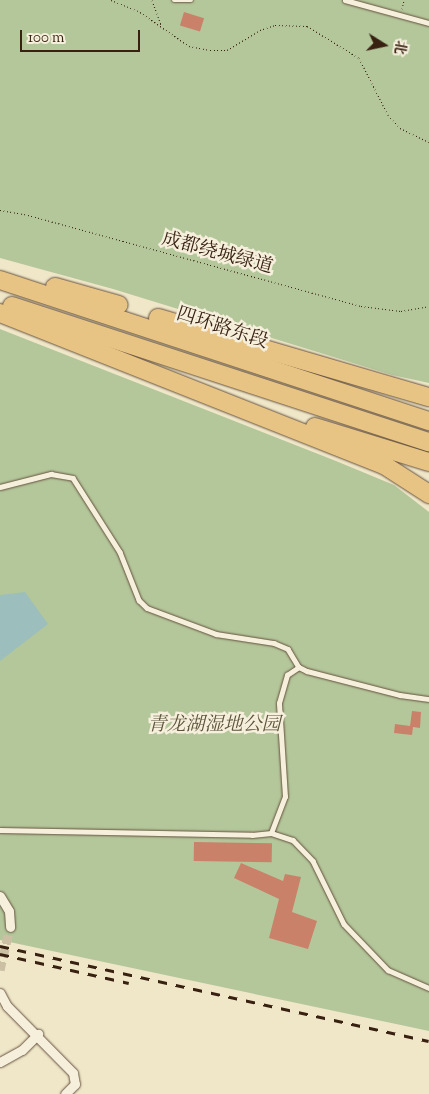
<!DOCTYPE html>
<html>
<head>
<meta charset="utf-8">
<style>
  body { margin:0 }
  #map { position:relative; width:429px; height:1094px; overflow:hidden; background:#f0e7c9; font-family:"Sorts Mill Goudy","Noto Serif SC",serif }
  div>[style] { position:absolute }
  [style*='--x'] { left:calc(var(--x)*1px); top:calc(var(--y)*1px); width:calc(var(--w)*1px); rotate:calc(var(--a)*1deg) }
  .green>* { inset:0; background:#b4c79b }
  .water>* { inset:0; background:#9cbebc }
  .building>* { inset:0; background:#ca8169; transform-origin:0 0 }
  .street-tunnel>* { height:9px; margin-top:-4.5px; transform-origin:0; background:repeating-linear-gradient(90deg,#cbbfa4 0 9px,transparent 0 13.5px) }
  .path>* { height:1px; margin-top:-0.5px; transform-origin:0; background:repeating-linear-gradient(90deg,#382110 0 1px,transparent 0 3.5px) }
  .roads { filter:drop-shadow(0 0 1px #66523e) drop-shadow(0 0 1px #66523e) }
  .lane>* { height:4.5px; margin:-2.25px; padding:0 2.25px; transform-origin:2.25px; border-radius:2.25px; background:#f5efdc }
  .street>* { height:9px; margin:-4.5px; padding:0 4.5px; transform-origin:4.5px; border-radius:4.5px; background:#f5efdc }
  .highway>* { height:18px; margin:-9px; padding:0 9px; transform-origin:9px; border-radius:9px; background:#e8c484 }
  .rail>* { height:2.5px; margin-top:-1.25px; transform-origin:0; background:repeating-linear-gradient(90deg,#382110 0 9px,transparent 0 18px) }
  span { translate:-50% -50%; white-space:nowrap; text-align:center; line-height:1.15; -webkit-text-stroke:5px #f5efdc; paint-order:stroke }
  .street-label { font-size:19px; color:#382110 }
  .park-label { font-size:19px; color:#5d533a; font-style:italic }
  .north { position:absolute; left:359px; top:20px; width:50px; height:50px; -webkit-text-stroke:4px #f5efdc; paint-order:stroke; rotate:100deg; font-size:14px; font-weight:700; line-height:20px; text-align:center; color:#382110 }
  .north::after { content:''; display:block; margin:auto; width:18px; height:22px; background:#382110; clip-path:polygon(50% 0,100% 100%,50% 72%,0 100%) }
  .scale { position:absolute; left:20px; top:30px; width:120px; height:22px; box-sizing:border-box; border:2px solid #382110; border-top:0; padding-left:6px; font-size:15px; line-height:18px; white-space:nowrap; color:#382110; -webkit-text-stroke:4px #f5efdc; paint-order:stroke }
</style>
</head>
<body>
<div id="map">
  <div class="green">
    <i style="clip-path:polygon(0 0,429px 0,429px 383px,392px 375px,113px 289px,0 258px)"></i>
    <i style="clip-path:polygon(0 329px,336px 461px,394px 485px,429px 512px,429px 1031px,0 940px)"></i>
  </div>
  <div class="water">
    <i style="clip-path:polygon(25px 592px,48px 624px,0 661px,0 595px)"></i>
  </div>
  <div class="building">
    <i style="left:184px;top:12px;width:21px;height:14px;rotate:17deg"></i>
    <i style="clip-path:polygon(412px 711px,421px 712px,420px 728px,413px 727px,412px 735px,394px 733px,395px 724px,410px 726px)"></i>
    <i style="left:194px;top:842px;width:78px;height:19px;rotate:1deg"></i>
    <i style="clip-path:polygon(241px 863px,283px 881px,285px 874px,301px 877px,292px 912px,317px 921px,308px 949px,269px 938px,279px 899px,234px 878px)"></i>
  </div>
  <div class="street-tunnel">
    <i style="--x:0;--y:970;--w:44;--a:-76.9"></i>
  </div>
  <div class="path">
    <i style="--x:111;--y:0;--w:31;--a:22"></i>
    <i style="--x:140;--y:12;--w:60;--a:34.8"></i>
    <i style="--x:189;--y:46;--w:21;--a:11"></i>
    <i style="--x:210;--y:50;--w:17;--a:0"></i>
    <i style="--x:227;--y:50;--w:39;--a:-31"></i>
    <i style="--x:260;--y:30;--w:16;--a:-18"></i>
    <i style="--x:275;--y:25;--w:32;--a:2"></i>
    <i style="--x:307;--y:26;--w:61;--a:31.6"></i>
    <i style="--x:359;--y:58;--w:64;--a:63"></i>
    <i style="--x:388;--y:115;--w:18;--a:47"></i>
    <i style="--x:400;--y:128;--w:32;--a:26"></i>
    <i style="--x:152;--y:0;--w:27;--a:70"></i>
    <i style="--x:402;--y:9;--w:9;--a:-77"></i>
    <i style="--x:0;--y:210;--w:28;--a:10"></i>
    <i style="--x:28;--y:215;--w:345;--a:15.3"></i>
    <i style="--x:361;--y:306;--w:40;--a:7.1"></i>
    <i style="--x:401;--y:311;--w:28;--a:-10"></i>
  </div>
  <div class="roads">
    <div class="lane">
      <i style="--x:174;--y:0;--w:17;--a:0"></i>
      <i style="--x:345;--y:0;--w:87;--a:15.3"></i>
      <i style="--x:0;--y:487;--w:53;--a:-14.3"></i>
      <i style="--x:51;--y:474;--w:22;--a:10"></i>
      <i style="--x:73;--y:478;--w:88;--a:57.6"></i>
      <i style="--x:120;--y:552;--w:52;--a:68.4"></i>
      <i style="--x:139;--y:600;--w:11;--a:45"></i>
      <i style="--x:147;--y:608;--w:74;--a:20.6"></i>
      <i style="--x:216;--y:634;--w:59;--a:8.8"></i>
      <i style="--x:274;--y:643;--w:15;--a:23"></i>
      <i style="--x:288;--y:649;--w:21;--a:59"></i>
      <i style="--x:299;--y:667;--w:9;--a:27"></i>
      <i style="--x:307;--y:671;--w:96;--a:14.5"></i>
      <i style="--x:400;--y:695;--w:29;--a:8"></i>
      <i style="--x:0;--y:830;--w:252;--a:1.1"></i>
      <i style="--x:252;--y:835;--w:19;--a:-6"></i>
      <i style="--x:271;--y:833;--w:39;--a:-69"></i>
      <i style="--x:285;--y:797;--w:94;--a:-93.7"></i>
      <i style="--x:279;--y:703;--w:29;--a:-74"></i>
      <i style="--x:287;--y:675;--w:14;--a:-34"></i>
      <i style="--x:271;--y:833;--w:23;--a:18"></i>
      <i style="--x:293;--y:840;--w:29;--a:46"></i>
      <i style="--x:313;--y:861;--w:70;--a:63.8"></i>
      <i style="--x:344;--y:924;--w:64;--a:46.3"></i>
      <i style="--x:388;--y:970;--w:45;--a:23.7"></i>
    </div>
    <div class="street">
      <i style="--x:0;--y:896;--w:17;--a:59"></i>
      <i style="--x:9;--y:911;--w:16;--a:86"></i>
      <i style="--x:0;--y:993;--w:15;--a:62"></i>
      <i style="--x:7;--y:1006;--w:94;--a:45.4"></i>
      <i style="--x:73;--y:1073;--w:11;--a:80"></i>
      <i style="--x:75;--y:1084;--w:14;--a:135"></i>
      <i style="--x:0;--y:1062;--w:25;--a:-29"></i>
      <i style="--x:22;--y:1050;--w:23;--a:-45"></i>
    </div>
    <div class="highway">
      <i style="--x:0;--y:280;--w:452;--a:18.2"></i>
      <i style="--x:55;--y:287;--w:66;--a:15.7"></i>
      <i style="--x:12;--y:306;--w:439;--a:18.1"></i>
      <i style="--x:0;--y:313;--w:413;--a:21.6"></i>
      <i style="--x:384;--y:465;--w:54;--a:32.8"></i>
      <i style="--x:158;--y:318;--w:282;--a:16.3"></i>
      <i style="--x:315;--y:427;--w:119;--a:17.1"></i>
    </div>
  </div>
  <div class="rail">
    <i style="--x:0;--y:946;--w:439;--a:12.5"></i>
    <i style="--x:0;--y:954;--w:132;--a:12.7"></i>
  </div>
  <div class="street-label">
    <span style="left:217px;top:254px;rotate:15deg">成都绕城绿道</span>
    <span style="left:222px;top:329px;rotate:18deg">四环路东段</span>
  </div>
  <div class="park-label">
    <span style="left:214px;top:726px">青龙湖湿地公园</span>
  </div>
  <div class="north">北</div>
  <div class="scale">100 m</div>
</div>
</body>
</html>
